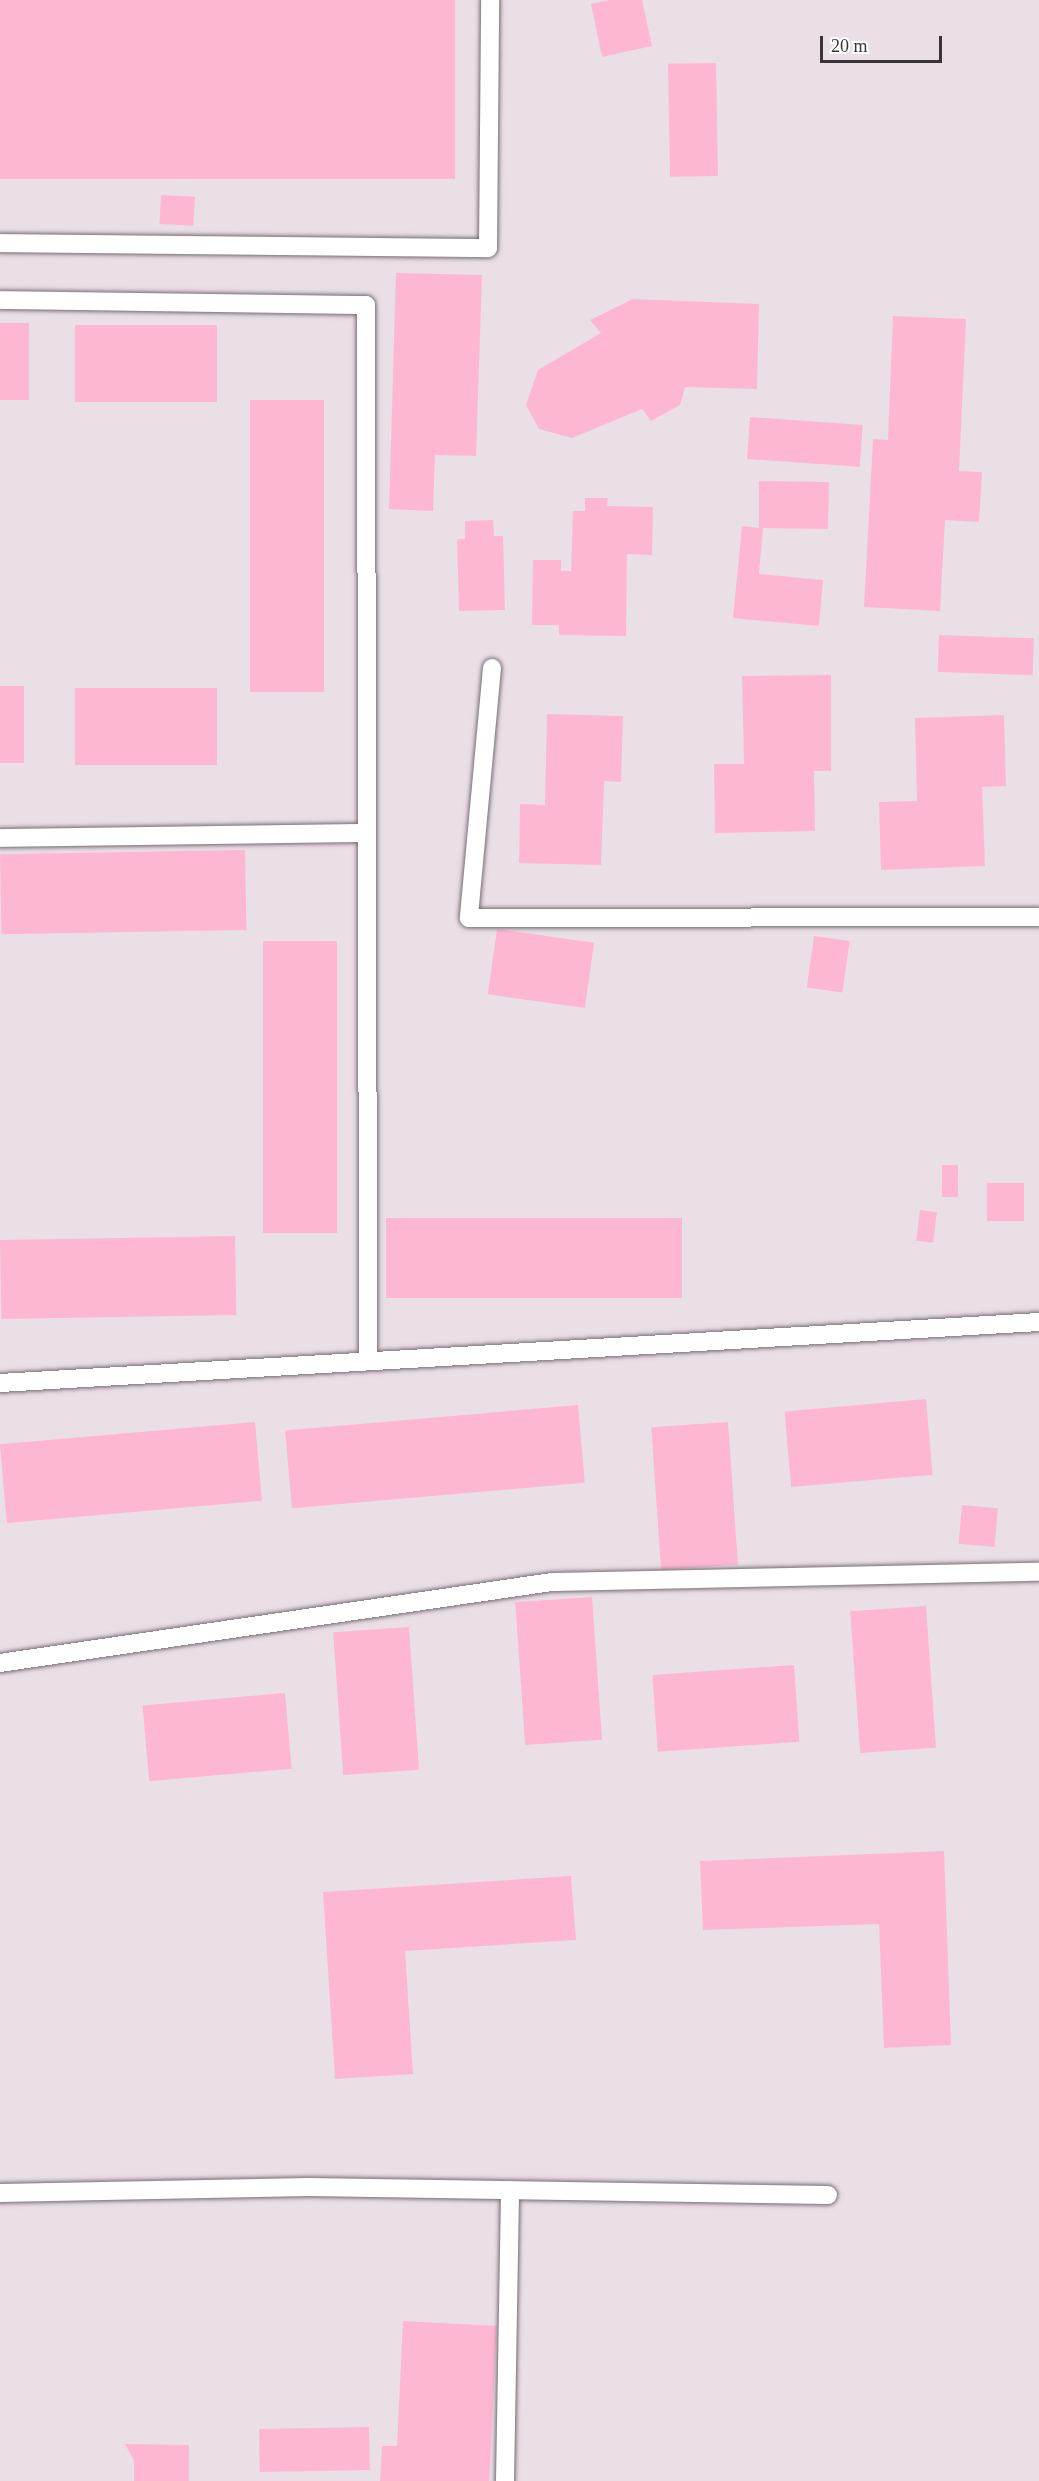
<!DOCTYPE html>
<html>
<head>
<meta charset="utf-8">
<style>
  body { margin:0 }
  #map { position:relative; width:1039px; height:2481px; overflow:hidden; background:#eadfe7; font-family:Georgia,serif }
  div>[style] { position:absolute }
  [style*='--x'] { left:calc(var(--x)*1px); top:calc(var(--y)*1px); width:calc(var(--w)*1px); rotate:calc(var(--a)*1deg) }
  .building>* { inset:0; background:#feb7d2; transform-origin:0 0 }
  .roads { filter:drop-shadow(0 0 2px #776e75) drop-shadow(0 0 2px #776e75) }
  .lane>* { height:18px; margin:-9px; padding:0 9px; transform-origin:9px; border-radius:9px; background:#fff }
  span { translate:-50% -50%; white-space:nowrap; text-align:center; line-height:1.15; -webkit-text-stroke:5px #fff; paint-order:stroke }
  .scale { position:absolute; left:820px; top:36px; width:122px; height:27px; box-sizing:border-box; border:3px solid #383437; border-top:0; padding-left:8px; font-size:18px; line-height:21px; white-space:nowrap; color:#383437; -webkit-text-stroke:4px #fff; paint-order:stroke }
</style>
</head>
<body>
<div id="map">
  <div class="building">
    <i style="left:0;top:0;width:455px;height:179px"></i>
    <i style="clip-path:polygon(609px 0,642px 0,652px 46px,602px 57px,591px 4px)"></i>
    <i style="left:716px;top:63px;width:113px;height:48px;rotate:89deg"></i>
    <i style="left:161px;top:195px;width:34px;height:29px;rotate:3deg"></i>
    <i style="clip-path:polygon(396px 273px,482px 275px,476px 456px,435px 455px,433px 511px,389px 509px)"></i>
    <i style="clip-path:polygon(633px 299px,759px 304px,757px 389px,685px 387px,680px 405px,651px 421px,642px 409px,572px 438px,539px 429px,526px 405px,538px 370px,601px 333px,590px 320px)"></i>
    <i style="clip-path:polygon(893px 316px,966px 319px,959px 471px,982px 472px,979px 522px,945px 520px,940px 611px,864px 607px,873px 439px,888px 440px)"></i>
    <i style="left:0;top:323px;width:29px;height:77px"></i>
    <i style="left:75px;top:325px;width:142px;height:77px"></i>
    <i style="left:250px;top:400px;width:74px;height:292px"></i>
    <i style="left:750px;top:417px;width:113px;height:42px;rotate:4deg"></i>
    <i style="clip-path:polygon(759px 481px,829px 482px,828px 529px,763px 528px,759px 574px,823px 580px,819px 626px,733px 618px,742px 526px,759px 528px)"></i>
    <i style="clip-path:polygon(585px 498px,608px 498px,607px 506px,653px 507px,652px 555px,627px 554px,626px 636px,559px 635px,559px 625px,532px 625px,533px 560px,561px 560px,561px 571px,571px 571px,573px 511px,585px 511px)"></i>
    <i style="clip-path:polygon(493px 520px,494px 536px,503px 536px,505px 610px,459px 611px,457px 539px,465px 539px,465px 521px)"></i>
    <i style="left:939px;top:635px;width:95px;height:37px;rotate:2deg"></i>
    <i style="clip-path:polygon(831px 675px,831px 771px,814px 771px,815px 831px,715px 833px,714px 764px,744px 764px,742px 676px)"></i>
    <i style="left:0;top:686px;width:24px;height:77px"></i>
    <i style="left:75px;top:688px;width:142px;height:77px"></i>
    <i style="clip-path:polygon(547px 714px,623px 716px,621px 782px,604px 781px,601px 865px,519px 863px,520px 804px,545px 805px)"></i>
    <i style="clip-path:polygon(1004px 715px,1006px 786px,982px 787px,985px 866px,881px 870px,879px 802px,917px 801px,915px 718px)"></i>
    <i style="left:245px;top:850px;width:80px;height:245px;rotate:89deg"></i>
    <i style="left:497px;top:929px;width:98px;height:66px;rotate:8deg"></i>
    <i style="left:814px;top:936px;width:36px;height:52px;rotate:8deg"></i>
    <i style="left:263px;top:941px;width:74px;height:292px"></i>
    <i style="left:942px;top:1165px;width:16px;height:32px"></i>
    <i style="left:1024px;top:1183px;width:38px;height:37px;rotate:90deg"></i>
    <i style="left:920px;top:1210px;width:17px;height:31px;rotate:7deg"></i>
    <i style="left:682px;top:1218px;width:80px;height:296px;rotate:90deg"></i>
    <i style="left:235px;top:1236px;width:79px;height:235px;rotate:89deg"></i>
    <i style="left:926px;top:1399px;width:76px;height:142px;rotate:85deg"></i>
    <i style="left:578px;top:1405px;width:78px;height:294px;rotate:85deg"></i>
    <i style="left:255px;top:1422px;width:79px;height:256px;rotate:85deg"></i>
    <i style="left:728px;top:1422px;width:143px;height:77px;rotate:86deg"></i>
    <i style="left:962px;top:1505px;width:36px;height:39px;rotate:5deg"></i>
    <i style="left:592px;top:1597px;width:143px;height:77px;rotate:86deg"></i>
    <i style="left:926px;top:1606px;width:142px;height:76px;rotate:86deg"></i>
    <i style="left:409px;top:1627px;width:143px;height:76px;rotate:86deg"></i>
    <i style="left:794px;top:1665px;width:77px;height:142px;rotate:86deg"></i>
    <i style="left:285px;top:1693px;width:76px;height:143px;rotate:85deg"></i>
    <i style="clip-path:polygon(944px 1851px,951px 2045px,884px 2048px,879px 1924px,703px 1930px,700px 1861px)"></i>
    <i style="clip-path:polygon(571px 1876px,576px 1940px,405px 1951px,413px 2074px,335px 2079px,323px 1892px)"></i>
    <i style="clip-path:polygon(403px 2321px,497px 2326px,489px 2481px,380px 2481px,382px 2446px,397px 2446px)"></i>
    <i style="left:369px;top:2427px;width:43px;height:110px;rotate:89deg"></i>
    <i style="clip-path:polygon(125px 2444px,189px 2445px,189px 2481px,134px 2481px,134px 2461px)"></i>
  </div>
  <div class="roads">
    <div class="lane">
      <i style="--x:0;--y:243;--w:488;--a:0.6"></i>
      <i style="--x:488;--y:248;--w:248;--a:-89.5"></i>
      <i style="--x:0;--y:300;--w:366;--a:0.8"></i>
      <i style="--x:366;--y:305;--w:1056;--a:89.89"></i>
      <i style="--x:492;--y:668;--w:251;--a:95.3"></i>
      <i style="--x:469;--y:918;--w:570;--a:-0.1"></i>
      <i style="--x:0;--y:838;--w:367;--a:-0.8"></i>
      <i style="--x:0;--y:1383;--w:1041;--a:-3.36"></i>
      <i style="--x:0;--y:1663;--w:558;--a:-8.35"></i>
      <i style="--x:552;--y:1582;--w:487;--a:-1.2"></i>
      <i style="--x:0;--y:2193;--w:309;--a:-1.1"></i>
      <i style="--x:309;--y:2187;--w:519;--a:0.88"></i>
      <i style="--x:505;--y:2481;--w:291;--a:-89"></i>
    </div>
  </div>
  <div class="scale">20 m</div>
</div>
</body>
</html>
